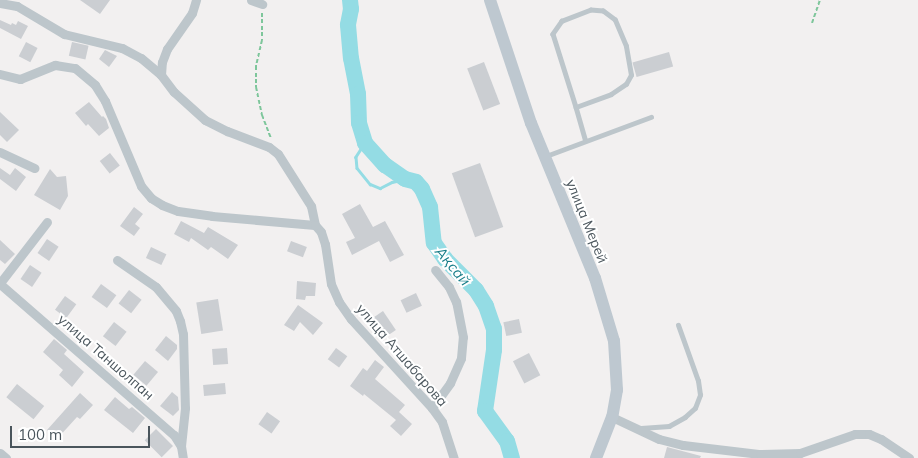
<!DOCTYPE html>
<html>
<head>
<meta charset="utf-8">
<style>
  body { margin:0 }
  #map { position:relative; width:918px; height:458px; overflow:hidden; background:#f2f0f0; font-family:Mulish,sans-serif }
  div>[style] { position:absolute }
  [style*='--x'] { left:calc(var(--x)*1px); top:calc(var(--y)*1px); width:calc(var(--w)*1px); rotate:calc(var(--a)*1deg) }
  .stream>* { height:2.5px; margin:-1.25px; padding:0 1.25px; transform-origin:1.25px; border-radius:1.25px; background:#94dce4 }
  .river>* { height:16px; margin:-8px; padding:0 8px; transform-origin:8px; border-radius:8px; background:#94dce4 }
  .building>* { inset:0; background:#cbced2; transform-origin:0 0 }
  .path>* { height:2px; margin-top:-1px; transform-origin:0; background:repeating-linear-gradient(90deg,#7ec69b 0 4px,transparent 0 6.5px) }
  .lane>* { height:4.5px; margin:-2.25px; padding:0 2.25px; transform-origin:2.25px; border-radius:2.25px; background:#bdc6cb }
  .street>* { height:9px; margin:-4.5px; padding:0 4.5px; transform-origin:4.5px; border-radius:4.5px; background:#bdc6cb }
  .secondary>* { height:12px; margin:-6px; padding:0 6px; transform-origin:6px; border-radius:6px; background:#bec8d0 }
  span { translate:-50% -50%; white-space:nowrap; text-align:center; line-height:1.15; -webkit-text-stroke:4px #fff; paint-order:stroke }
  .street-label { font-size:14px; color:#4a555c }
  .water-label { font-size:15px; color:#197e89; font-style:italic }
  .scale { position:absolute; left:10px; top:426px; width:140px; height:22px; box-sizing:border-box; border:2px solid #4a555c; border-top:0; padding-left:6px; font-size:15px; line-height:18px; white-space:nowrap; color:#4a555c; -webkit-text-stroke:4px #fff; paint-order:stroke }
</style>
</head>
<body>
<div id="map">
  <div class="stream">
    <i style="--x:365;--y:143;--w:17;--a:123"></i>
    <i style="--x:356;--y:157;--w:11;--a:85"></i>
    <i style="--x:357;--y:168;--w:21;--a:51"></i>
    <i style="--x:370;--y:184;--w:11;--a:22"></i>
    <i style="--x:380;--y:188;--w:13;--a:-27"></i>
    <i style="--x:392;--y:182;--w:13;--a:-13"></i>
  </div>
  <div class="river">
    <i style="--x:350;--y:0;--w:9;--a:84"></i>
    <i style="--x:351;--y:9;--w:16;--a:101"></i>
    <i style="--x:348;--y:25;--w:33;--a:85"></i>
    <i style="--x:351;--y:58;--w:37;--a:79"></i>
    <i style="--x:358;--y:94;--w:29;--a:88"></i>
    <i style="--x:359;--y:123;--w:21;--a:73"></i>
    <i style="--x:365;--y:143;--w:30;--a:48"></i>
    <i style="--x:385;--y:165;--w:24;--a:35"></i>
    <i style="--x:405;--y:179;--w:11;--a:15"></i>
    <i style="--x:416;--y:182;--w:9;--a:49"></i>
    <i style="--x:422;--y:189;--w:20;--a:66"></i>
    <i style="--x:430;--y:207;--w:36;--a:84"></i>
    <i style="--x:434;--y:243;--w:19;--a:55"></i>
    <i style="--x:445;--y:259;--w:44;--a:45"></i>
    <i style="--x:476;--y:290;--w:19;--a:58"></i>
    <i style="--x:486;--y:306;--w:24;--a:71"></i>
    <i style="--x:494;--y:329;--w:21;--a:90"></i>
    <i style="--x:494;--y:350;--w:62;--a:98.4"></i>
    <i style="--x:485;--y:411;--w:37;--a:54"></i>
    <i style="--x:507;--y:441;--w:18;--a:74"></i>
  </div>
  <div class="building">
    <i style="clip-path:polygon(80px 0,110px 0,100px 14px)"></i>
    <i style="clip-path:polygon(0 20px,11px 25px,12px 23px,16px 25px,18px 21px,28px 26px,21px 39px,0 28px)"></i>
    <i style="left:26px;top:42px;width:13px;height:16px;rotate:27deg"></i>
    <i style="left:72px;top:42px;width:17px;height:14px;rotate:13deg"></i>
    <i style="clip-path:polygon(105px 50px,117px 56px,109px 67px,99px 59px)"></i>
    <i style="left:669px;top:52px;width:15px;height:38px;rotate:74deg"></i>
    <i style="left:484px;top:62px;width:45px;height:18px;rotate:69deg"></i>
    <i style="clip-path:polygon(89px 102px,102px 117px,103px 116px,106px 119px,109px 128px,99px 136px,88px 124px,86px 126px,75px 113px)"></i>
    <i style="clip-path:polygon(0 112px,19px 130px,7px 142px,0 135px)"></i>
    <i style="left:110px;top:153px;width:16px;height:13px;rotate:52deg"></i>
    <i style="left:480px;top:163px;width:68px;height:30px;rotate:70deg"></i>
    <i style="clip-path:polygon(0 168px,10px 175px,15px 168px,26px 177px,16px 191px,0 179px)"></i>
    <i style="clip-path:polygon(50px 169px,57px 177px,66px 176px,68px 196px,60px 210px,34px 195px)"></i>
    <i style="clip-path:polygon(360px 204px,373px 227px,385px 221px,404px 255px,390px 262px,379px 241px,352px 255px,346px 242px,355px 238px,342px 214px)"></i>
    <i style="clip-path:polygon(134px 207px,143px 214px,135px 224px,140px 228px,134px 236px,120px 226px)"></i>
    <i style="clip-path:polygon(181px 221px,204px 233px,208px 227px,238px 245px,228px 259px,211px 247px,208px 250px,191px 238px,189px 242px,174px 234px)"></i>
    <i style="left:47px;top:239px;width:14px;height:17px;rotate:34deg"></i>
    <i style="clip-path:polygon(0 240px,15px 254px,5px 264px,0 260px)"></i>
    <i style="left:291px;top:241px;width:17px;height:11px;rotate:21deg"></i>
    <i style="left:151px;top:247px;width:17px;height:12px;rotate:25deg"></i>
    <i style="left:30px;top:265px;width:14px;height:17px;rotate:34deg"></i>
    <i style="clip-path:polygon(297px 281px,316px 283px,315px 296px,306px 296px,305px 300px,296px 299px)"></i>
    <i style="left:101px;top:284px;width:19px;height:16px;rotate:36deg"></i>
    <i style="left:129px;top:290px;width:16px;height:17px;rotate:38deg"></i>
    <i style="left:416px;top:293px;width:14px;height:17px;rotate:65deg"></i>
    <i style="left:65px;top:296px;width:14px;height:17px;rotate:36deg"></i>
    <i style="left:218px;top:299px;width:32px;height:22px;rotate:81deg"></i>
    <i style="clip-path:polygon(298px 305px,323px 323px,313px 335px,300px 322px,294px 331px,284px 325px)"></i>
    <i style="left:383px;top:311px;width:23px;height:16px;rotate:56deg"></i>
    <i style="left:519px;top:319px;width:14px;height:16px;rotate:78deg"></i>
    <i style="left:114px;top:322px;width:16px;height:18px;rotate:38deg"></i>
    <i style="clip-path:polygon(166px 336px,177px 345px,177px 349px,168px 361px,155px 350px)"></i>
    <i style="clip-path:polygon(54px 339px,67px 350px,64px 354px,84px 372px,72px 387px,59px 375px,63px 370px,43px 352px)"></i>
    <i style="left:227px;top:348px;width:16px;height:15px;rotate:86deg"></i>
    <i style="left:336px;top:348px;width:14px;height:14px;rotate:36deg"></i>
    <i style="left:529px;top:353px;width:25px;height:18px;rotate:63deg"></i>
    <i style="clip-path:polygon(375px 360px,384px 367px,375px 379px,405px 405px,399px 412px,412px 424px,401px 436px,390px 426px,396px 420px,364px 394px,363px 396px,350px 386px,363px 368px,367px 371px)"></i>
    <i style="left:145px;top:361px;width:17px;height:18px;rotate:40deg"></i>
    <i style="left:225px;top:383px;width:11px;height:22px;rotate:85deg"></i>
    <i style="left:17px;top:384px;width:35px;height:17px;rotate:39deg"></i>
    <i style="clip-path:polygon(172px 392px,178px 397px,179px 410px,173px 416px,160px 406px)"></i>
    <i style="clip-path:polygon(80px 393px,93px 405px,80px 419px,77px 417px,57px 439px,47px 430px)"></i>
    <i style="clip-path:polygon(115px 397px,129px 409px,132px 407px,145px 418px,133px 433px,104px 410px)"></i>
    <i style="left:267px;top:412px;width:16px;height:15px;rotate:35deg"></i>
    <i style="left:156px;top:429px;width:24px;height:16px;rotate:45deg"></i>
    <i style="clip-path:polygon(667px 447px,701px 456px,700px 458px,664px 458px)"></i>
  </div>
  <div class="path">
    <i style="--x:262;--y:13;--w:27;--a:90"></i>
    <i style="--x:262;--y:40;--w:27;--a:103"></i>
    <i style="--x:256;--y:66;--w:21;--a:90"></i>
    <i style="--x:256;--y:87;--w:29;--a:78"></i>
    <i style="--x:262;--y:115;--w:25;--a:69"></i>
    <i style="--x:812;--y:23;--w:24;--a:-71"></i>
  </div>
  <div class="lane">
    <i style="--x:576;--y:107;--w:37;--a:-20"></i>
    <i style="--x:611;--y:94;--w:18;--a:-34"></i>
    <i style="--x:626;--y:84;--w:10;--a:-61"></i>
    <i style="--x:631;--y:75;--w:29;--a:-100"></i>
    <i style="--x:626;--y:46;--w:28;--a:-113"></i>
    <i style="--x:615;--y:20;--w:15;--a:-143"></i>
    <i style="--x:603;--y:11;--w:12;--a:-175"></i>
    <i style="--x:591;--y:10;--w:31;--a:159"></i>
    <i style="--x:562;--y:21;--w:16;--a:125"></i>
    <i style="--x:553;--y:34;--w:77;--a:72.5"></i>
    <i style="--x:576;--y:107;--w:35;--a:74"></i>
    <i style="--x:546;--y:156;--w:112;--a:-20.4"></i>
    <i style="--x:641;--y:428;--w:28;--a:-4"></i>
    <i style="--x:669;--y:426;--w:18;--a:-29"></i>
    <i style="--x:685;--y:417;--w:13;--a:-42"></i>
    <i style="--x:695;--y:408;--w:14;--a:-69"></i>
    <i style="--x:700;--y:395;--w:14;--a:-98"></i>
    <i style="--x:698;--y:381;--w:59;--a:-109.7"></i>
  </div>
  <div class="street">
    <i style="--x:251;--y:0;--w:12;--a:20"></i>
    <i style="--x:0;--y:3;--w:17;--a:10"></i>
    <i style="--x:17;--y:6;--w:55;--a:30.8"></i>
    <i style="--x:64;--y:34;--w:60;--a:13.6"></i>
    <i style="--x:122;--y:48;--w:21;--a:28"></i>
    <i style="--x:141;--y:58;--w:26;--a:40"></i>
    <i style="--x:161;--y:75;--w:21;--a:53"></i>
    <i style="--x:174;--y:92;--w:42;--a:42.1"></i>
    <i style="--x:205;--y:120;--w:25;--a:27"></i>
    <i style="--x:227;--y:131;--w:45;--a:20.9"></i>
    <i style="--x:269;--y:147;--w:11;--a:38"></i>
    <i style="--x:278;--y:154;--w:62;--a:57.6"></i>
    <i style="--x:311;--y:206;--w:19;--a:78"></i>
    <i style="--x:0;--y:74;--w:21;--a:14"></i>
    <i style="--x:20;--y:79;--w:38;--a:-22"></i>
    <i style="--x:55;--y:65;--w:20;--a:9"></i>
    <i style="--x:75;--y:68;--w:26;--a:40"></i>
    <i style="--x:95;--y:85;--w:19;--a:58"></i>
    <i style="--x:105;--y:101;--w:92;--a:67"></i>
    <i style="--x:141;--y:186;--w:16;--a:50"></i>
    <i style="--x:151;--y:198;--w:13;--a:32"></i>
    <i style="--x:162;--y:205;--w:17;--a:21"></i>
    <i style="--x:178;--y:211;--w:34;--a:8"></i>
    <i style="--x:212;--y:216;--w:103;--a:5"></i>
    <i style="--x:315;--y:225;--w:9;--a:49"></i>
    <i style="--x:321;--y:232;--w:13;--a:72"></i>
    <i style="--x:325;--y:244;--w:40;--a:81.5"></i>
    <i style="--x:331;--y:284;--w:20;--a:66"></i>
    <i style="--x:339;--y:302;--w:21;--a:55"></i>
    <i style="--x:351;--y:319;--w:120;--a:47.7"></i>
    <i style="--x:432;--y:408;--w:17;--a:54"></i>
    <i style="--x:442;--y:422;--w:38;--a:72"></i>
    <i style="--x:161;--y:75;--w:13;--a:-86"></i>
    <i style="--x:162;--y:62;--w:14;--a:-69"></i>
    <i style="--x:167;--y:49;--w:44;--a:-55.2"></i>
    <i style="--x:192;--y:13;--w:14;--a:-73"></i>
    <i style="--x:0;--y:152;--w:38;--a:25"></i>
    <i style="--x:117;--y:260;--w:47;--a:34.7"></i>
    <i style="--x:156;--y:287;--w:31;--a:50"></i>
    <i style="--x:176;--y:311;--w:11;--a:68"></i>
    <i style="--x:180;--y:321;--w:13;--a:77"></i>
    <i style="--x:183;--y:334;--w:74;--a:88.5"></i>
    <i style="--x:185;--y:408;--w:38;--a:96"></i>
    <i style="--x:0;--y:283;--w:77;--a:-52.4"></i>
    <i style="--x:0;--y:284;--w:230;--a:41"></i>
    <i style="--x:174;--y:435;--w:13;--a:58"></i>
    <i style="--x:181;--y:446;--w:12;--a:81"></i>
    <i style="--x:432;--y:408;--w:31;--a:-54"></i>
    <i style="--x:450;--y:383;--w:27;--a:-66"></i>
    <i style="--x:461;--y:358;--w:21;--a:-85"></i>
    <i style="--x:463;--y:337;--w:36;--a:-101"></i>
    <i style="--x:456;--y:302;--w:17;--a:-115"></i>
    <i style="--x:449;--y:287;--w:22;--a:-129"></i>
    <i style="--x:612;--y:417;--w:52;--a:25.1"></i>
    <i style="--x:659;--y:439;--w:25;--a:14"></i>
    <i style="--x:683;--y:445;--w:78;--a:6.7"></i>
    <i style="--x:760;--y:454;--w:40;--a:-1.4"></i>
    <i style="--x:800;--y:453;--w:58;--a:-19.1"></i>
    <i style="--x:855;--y:434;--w:14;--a:0"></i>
    <i style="--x:869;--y:434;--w:13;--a:23"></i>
    <i style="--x:881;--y:439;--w:34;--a:34"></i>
    <i style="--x:0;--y:453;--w:8;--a:40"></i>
  </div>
  <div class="secondary">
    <i style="--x:490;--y:0;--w:130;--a:71.6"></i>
    <i style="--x:531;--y:123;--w:168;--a:67.6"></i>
    <i style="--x:595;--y:278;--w:66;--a:73.2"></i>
    <i style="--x:614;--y:341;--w:49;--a:86.5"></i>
    <i style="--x:617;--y:390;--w:27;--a:100"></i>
    <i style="--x:612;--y:417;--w:44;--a:111.3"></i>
  </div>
  <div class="street-label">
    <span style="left:587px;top:221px;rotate:68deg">улица Мерей</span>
    <span style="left:402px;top:355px;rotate:49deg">улица Атшабарова</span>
    <span style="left:106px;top:357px;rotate:41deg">улица Таншолпан</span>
  </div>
  <div class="water-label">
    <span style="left:453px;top:266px;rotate:50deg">Ақсай</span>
  </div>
  <div class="scale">100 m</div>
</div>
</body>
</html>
